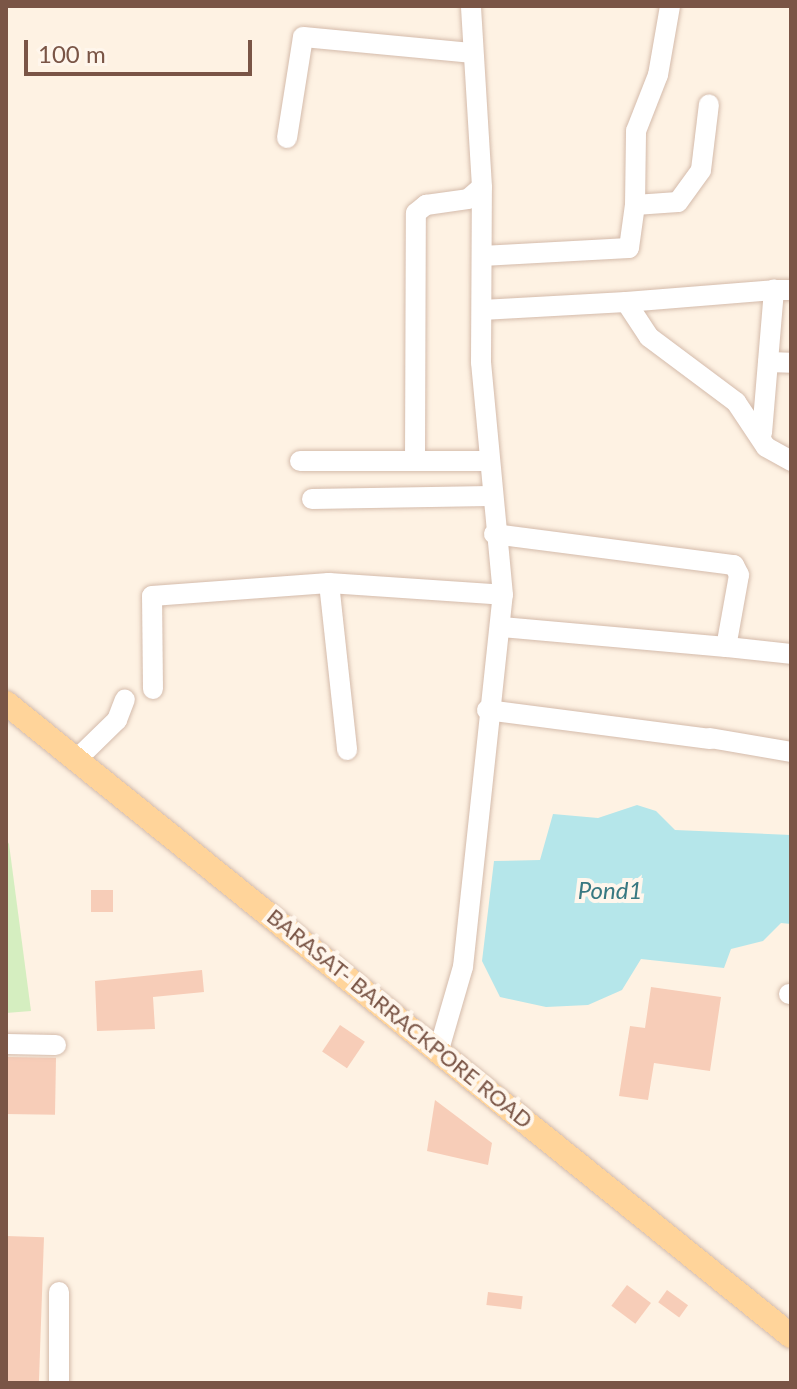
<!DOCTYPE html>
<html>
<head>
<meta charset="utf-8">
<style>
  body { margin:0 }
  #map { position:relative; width:797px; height:1389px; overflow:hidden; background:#fef2e3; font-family:Lato,sans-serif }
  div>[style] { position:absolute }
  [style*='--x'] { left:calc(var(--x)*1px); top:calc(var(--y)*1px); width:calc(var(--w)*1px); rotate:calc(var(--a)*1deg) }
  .green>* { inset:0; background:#d5eec0 }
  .water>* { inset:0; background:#b5e6ea }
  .building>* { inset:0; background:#f7cdb8; transform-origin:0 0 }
  .roads { filter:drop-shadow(0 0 2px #d4bbab) drop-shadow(0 0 2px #d4bbab) }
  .minor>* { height:20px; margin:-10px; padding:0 10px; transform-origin:10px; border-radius:10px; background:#fff }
  .major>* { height:24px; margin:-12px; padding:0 12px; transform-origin:12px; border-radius:12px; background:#ffd49a }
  span { translate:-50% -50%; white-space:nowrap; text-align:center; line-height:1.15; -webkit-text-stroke:8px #fff6ec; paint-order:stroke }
  .street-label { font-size:22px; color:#7a5546 }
  .water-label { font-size:24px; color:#387881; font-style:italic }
  .frame { position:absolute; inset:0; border:8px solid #7a5546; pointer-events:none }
  .scale { position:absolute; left:24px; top:40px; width:228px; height:36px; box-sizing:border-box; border:4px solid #7a5546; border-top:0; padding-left:10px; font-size:24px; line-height:28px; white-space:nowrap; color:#7a5546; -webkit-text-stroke:6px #fff6ec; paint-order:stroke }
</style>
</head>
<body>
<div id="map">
  <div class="green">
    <i style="clip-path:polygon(6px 839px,9px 844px,31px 1011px,6px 1013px)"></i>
  </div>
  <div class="water">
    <i style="clip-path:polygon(637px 805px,656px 811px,675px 830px,791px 835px,791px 924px,781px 923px,763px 941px,731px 949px,724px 968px,641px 959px,622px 990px,588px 1005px,546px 1007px,500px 997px,482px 961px,494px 861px,540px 860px,553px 814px,598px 818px)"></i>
  </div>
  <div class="building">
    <i style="left:91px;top:890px;width:22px;height:22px"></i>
    <i style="clip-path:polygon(202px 970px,204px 992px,153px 997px,155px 1029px,97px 1031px,95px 981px)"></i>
    <i style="clip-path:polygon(651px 987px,721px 997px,710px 1071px,654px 1063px,648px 1100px,619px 1096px,630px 1026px,645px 1028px)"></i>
    <i style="left:340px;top:1025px;width:30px;height:32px;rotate:34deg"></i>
    <i style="left:6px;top:1057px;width:50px;height:57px;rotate:1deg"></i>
    <i style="clip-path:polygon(435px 1100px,492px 1143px,488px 1165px,427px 1151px)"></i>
    <i style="left:6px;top:1236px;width:38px;height:147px;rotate:2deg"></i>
    <i style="left:627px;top:1285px;width:30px;height:26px;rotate:37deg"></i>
    <i style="left:667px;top:1290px;width:26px;height:15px;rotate:36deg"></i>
    <i style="left:488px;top:1292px;width:35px;height:13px;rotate:7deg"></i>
  </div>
  <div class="roads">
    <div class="minor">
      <i style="--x:287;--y:138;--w:102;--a:-81"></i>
      <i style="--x:303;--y:37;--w:169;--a:5.4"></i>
      <i style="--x:635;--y:205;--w:74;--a:-89.2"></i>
      <i style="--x:636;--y:131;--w:60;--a:-68.6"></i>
      <i style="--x:658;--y:75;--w:70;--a:-80.1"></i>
      <i style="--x:482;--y:256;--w:147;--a:-3.1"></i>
      <i style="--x:629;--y:248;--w:43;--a:-82.1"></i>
      <i style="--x:635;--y:205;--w:43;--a:-4"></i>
      <i style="--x:678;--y:202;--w:39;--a:-54"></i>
      <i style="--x:701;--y:170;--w:66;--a:-83.1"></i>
      <i style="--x:626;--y:302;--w:148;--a:-4.6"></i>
      <i style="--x:482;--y:310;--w:144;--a:-3.2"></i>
      <i style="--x:626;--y:302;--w:42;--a:56.7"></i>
      <i style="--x:649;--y:337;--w:109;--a:36.8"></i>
      <i style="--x:736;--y:402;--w:54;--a:56.3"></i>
      <i style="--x:766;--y:447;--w:29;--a:29"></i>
      <i style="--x:768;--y:362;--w:23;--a:2"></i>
      <i style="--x:762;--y:433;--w:144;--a:-85.2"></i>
      <i style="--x:774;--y:290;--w:17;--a:0"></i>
      <i style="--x:415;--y:460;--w:247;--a:-89.8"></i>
      <i style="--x:416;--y:213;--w:13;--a:-39"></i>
      <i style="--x:426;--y:205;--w:42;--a:-8.1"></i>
      <i style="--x:468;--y:199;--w:18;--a:-41"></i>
      <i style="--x:300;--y:461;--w:187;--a:0"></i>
      <i style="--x:312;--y:499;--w:178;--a:-1"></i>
      <i style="--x:494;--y:534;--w:242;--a:7.4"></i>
      <i style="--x:734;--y:565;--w:11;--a:63"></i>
      <i style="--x:739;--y:575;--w:73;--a:100.2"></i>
      <i style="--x:726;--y:647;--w:225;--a:-174.9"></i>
      <i style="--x:329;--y:583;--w:168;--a:83.8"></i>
      <i style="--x:727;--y:647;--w:64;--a:6.2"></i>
      <i style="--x:153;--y:689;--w:93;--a:-90.6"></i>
      <i style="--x:152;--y:596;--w:177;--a:-4.2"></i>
      <i style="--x:329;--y:583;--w:174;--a:3.9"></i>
      <i style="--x:487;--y:710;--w:225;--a:7.4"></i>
      <i style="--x:710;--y:738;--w:82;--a:9.8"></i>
      <i style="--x:77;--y:759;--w:56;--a:-44.3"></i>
      <i style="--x:117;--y:720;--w:22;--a:-69"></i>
      <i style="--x:789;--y:994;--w:2;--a:0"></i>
      <i style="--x:6;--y:1044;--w:50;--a:1.1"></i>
      <i style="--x:440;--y:1046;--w:82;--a:-73.8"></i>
      <i style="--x:463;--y:967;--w:374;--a:-83.9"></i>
      <i style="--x:503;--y:595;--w:234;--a:-95.4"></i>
      <i style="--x:481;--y:362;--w:175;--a:-89.7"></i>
      <i style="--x:482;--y:187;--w:181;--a:-93.5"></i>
      <i style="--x:59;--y:1383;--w:91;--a:-90"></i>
    </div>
    <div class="major">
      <i style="--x:6;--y:703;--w:1008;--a:38.88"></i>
    </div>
  </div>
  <div class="street-label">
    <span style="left:400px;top:1018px;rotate:39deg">BARASAT- BARRACKPORE ROAD</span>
  </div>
  <div class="water-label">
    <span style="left:610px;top:890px">Pond1</span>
  </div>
  <div class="frame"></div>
  <div class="scale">100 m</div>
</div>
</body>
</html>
